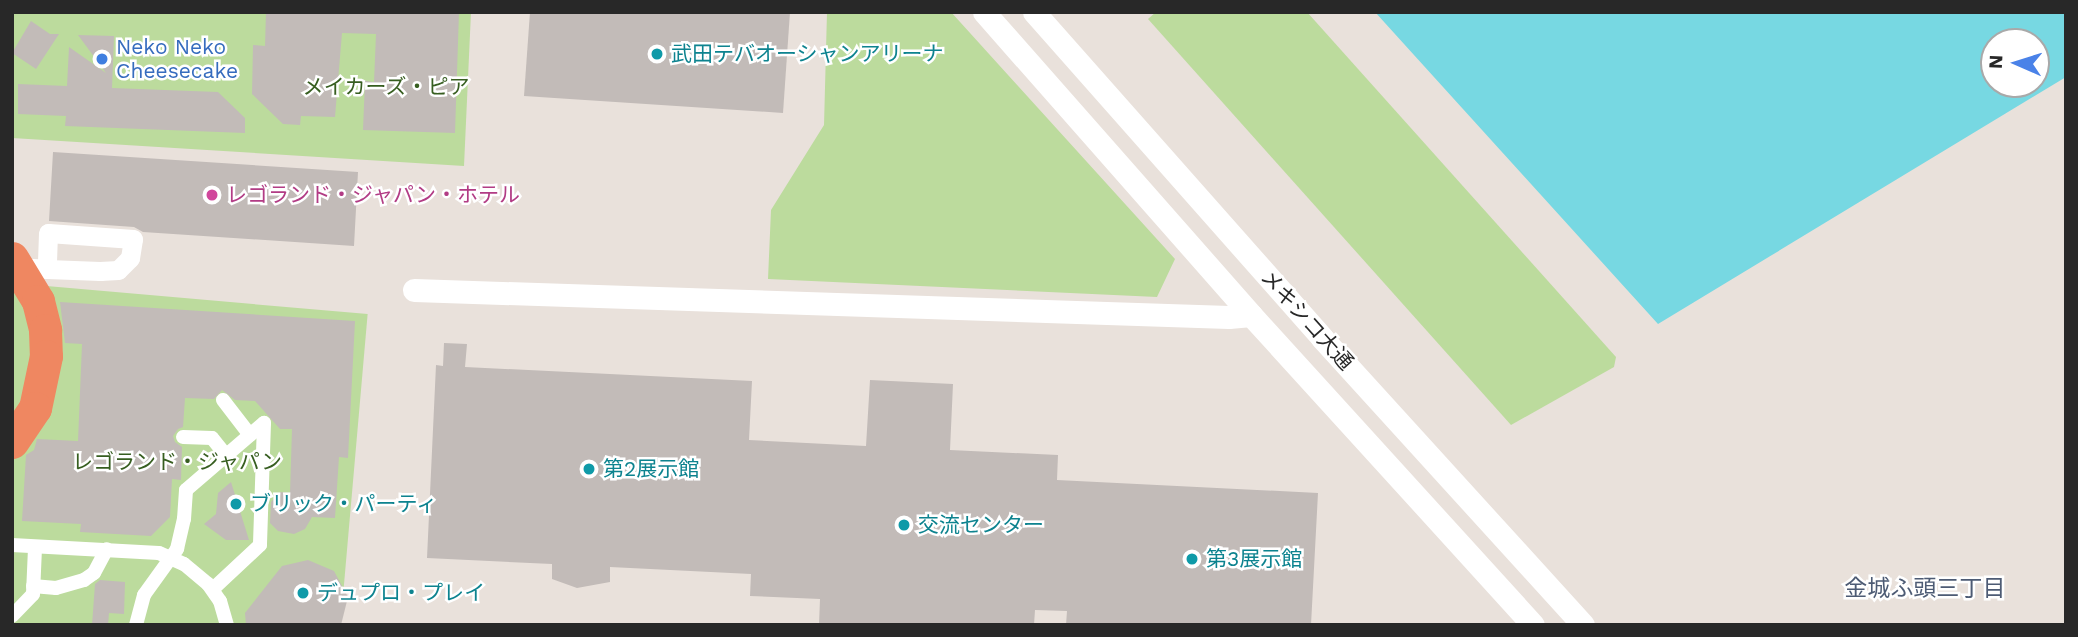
<!DOCTYPE html>
<html>
<head>
<meta charset="utf-8">
<style>
  body { margin:0 }
  #map { position:relative; width:2078px; height:637px; overflow:hidden; background:#e9e1db; font-family:"Work Sans","Noto Sans JP",sans-serif }
  div>[style] { position:absolute }
  [style*='--x'] { left:calc(var(--x)*1px); top:calc(var(--y)*1px); width:calc(var(--w)*1px); rotate:calc(var(--a)*1deg) }
  .green>* { inset:0; background:#bcdb9d; transform-origin:0 0 }
  .water>* { inset:0; background:#77d8e2 }
  .building>* { inset:0; background:#c2bbb8 }
  .pedestrian>* { height:14px; margin:-7px; padding:0 7px; transform-origin:7px; border-radius:7px; background:#fff }
  .minor>* { height:19px; margin:-9.5px; padding:0 9.5px; transform-origin:9.5px; border-radius:9.5px; background:#fff }
  .tertiary>* { height:23px; margin:-11.5px; padding:0 11.5px; transform-origin:11.5px; border-radius:11.5px; background:#fff }
  .motorway>* { height:33px; margin:-16.5px; padding:0 16.5px; transform-origin:16.5px; border-radius:16.5px; background:#ef8761 }
  .dots>* { width:19px; height:19px; translate:-50% -50%; box-sizing:border-box; border:4px solid #fff; border-radius:50% }
  span { translate:-50% -50%; white-space:nowrap; text-align:center; line-height:1.15; -webkit-text-stroke:5px #fff; paint-order:stroke }
  .shop-label { font-size:21px; color:#366cbe }
  .left { translate:0 -50%; text-align:left }
  .culture-label { font-size:21px; color:#0d838f }
  .park-label { font-size:21px; color:#375e20 }
  .hotel-label { font-size:21px; color:#b23c85 }
  .street-label { font-size:21px; color:#282828 }
  .neighbourhood-label { font-size:23px; color:#4d5b74 }
  .frame { position:absolute; inset:0; border:14px solid #282828; pointer-events:none }
  .north { position:absolute; left:1980px; top:28px; width:70px; height:70px; box-sizing:border-box; background:#fff; border:2px solid #a9a9a9; border-radius:50%; rotate:273deg; font-size:19px; font-weight:700; line-height:28px; text-align:center; color:#282828 }
  .north::after { content:''; display:block; margin:auto; width:24px; height:32px; background:#4a82e8; clip-path:polygon(50% 0,100% 100%,50% 72%,0 100%) }
</style>
</head>
<body>
<div id="map">
  <div class="green">
    <i style="clip-path:polygon(12px 12px,471px 12px,464px 166px,12px 138px)"></i>
    <i style="clip-path:polygon(827px 12px,951px 12px,1175px 259px,1157px 297px,768px 279px,771px 210px,824px 125px)"></i>
    <i style="clip-path:polygon(1156px 12px,1307px 12px,1616px 357px,1614px 367px,1511px 425px,1148px 19px)"></i>
    <i style="left:12px;top:283px;width:357px;height:342px;rotate:5deg"></i>
  </div>
  <div class="water">
    <i style="clip-path:polygon(evenodd,1375px 12px,2066px 12px,2066px 77px,1658px 324px,1375px 12px,1994px 42px,2036px 42px,2036px 84px,1994px 84px,1994px 42px)"></i>
  </div>
  <div class="building">
    <i style="clip-path:polygon(266px 12px,459px 12px,455px 133px,363px 130px,365px 81px,374px 82px,376px 34px,342px 33px,335px 117px,301px 116px,300px 125px,283px 124px,252px 94px,253px 45px,265px 46px)"></i>
    <i style="clip-path:polygon(530px 12px,790px 12px,783px 113px,524px 96px)"></i>
    <i style="clip-path:polygon(31px 21px,50px 34px,59px 34px,36px 69px,12px 53px)"></i>
    <i style="clip-path:polygon(78px 35px,114px 36px,112px 88px,218px 92px,245px 118px,245px 133px,65px 126px,66px 116px,18px 114px,18px 84px,67px 86px,69px 47px,106px 73px)"></i>
    <i style="clip-path:polygon(53px 152px,358px 172px,354px 246px,143px 232px,134px 227px,49px 221px)"></i>
    <i style="clip-path:polygon(60px 302px,355px 321px,348px 458px,339px 457px,335px 518px,312px 517px,305px 529px,294px 534px,278px 531px,270px 523px,271px 502px,280px 492px,290px 493px,292px 429px,280px 429px,255px 401px,235px 400px,222px 390px,214px 399px,185px 398px,183px 427px,178px 429px,173px 436px,175px 442px,182px 447px,181px 480px,172px 479px,170px 517px,151px 536px,80px 532px,81px 524px,22px 521px,26px 455px,34px 450px,37px 439px,78px 441px,82px 344px,65px 343px)"></i>
    <i style="clip-path:polygon(444px 343px,467px 344px,465px 367px,752px 381px,749px 440px,866px 446px,870px 380px,953px 384px,950px 450px,1058px 455px,1057px 480px,1318px 493px,1311px 625px,1066px 625px,1067px 611px,1035px 610px,1034px 625px,819px 625px,820px 599px,750px 596px,751px 574px,610px 567px,610px 582px,577px 588px,552px 579px,552px 564px,427px 558px,436px 365px,443px 366px)"></i>
    <i style="clip-path:polygon(231px 482px,249px 540px,226px 540px,204px 524px,216px 514px,218px 493px)"></i>
    <i style="clip-path:polygon(308px 560px,334px 571px,348px 597px,341px 625px,246px 625px,245px 613px,282px 566px)"></i>
    <i style="clip-path:polygon(100px 580px,125px 582px,124px 614px,109px 613px,108px 625px,92px 625px,95px 584px)"></i>
  </div>
  <div class="pedestrian">
    <i style="--x:223;--y:400;--w:44;--a:52.4"></i>
    <i style="--x:183;--y:437;--w:29;--a:2"></i>
    <i style="--x:212;--y:438;--w:22;--a:51"></i>
    <i style="--x:12;--y:545;--w:147;--a:3.1"></i>
    <i style="--x:159;--y:553;--w:27;--a:24"></i>
    <i style="--x:184;--y:564;--w:31;--a:40"></i>
    <i style="--x:208;--y:584;--w:21;--a:55"></i>
    <i style="--x:220;--y:601;--w:25;--a:74"></i>
    <i style="--x:33;--y:586;--w:23;--a:5"></i>
    <i style="--x:56;--y:588;--w:29;--a:-16"></i>
    <i style="--x:84;--y:580;--w:12;--a:-35"></i>
    <i style="--x:94;--y:573;--w:27;--a:-62"></i>
    <i style="--x:12;--y:616;--w:30;--a:-46"></i>
    <i style="--x:33;--y:594;--w:46;--a:-87.5"></i>
    <i style="--x:136;--y:625;--w:31;--a:-75"></i>
    <i style="--x:144;--y:595;--w:57;--a:-54.3"></i>
    <i style="--x:177;--y:549;--w:31;--a:-77"></i>
    <i style="--x:184;--y:519;--w:29;--a:-86"></i>
    <i style="--x:186;--y:490;--w:103;--a:-40.7"></i>
    <i style="--x:264;--y:423;--w:122;--a:91.9"></i>
    <i style="--x:260;--y:545;--w:64;--a:136.9"></i>
  </div>
  <div class="minor">
    <i style="--x:13;--y:267;--w:34;--a:3"></i>
    <i style="--x:47;--y:269;--w:53;--a:2.2"></i>
    <i style="--x:100;--y:271;--w:18;--a:-3"></i>
    <i style="--x:118;--y:270;--w:17;--a:-45"></i>
    <i style="--x:130;--y:258;--w:19;--a:-81"></i>
    <i style="--x:133;--y:239;--w:85;--a:-176"></i>
    <i style="--x:48;--y:233;--w:36;--a:92"></i>
  </div>
  <div class="tertiary">
    <i style="--x:984;--y:12;--w:404;--a:48.6"></i>
    <i style="--x:1251;--y:315;--w:419;--a:47.7"></i>
    <i style="--x:1034;--y:12;--w:435;--a:48.5"></i>
    <i style="--x:1322;--y:338;--w:388;--a:47.7"></i>
    <i style="--x:414;--y:290;--w:815;--a:1.9"></i>
    <i style="--x:1229;--y:317;--w:22;--a:-5"></i>
  </div>
  <div class="motorway">
    <i style="--x:12;--y:258;--w:50;--a:58.8"></i>
    <i style="--x:38;--y:301;--w:30;--a:76"></i>
    <i style="--x:45;--y:330;--w:26;--a:88"></i>
    <i style="--x:46;--y:356;--w:53;--a:101.9"></i>
    <i style="--x:35;--y:408;--w:41;--a:124.1"></i>
  </div>
  <div class="dots">
    <i style="left:657px;top:54px;background:#0f9aa8"></i>
    <i style="left:102px;top:59px;background:#3f7fe0"></i>
    <i style="left:212px;top:195px;background:#d1479c"></i>
    <i style="left:589px;top:469px;background:#0f9aa8"></i>
    <i style="left:236px;top:504px;background:#0f9aa8"></i>
    <i style="left:904px;top:525px;background:#0f9aa8"></i>
    <i style="left:1192px;top:559px;background:#0f9aa8"></i>
    <i style="left:303px;top:593px;background:#0f9aa8"></i>
  </div>
  <div class="shop-label">
    <span class="left" style="left:116px;top:59px">Neko Neko<br>Cheesecake</span>
  </div>
  <div class="culture-label">
    <span class="left" style="left:671px;top:54px">武田テバオーシャンアリーナ</span>
    <span class="left" style="left:603px;top:469px">第2展示館</span>
    <span class="left" style="left:250px;top:504px">ブリック・パーティ</span>
    <span class="left" style="left:918px;top:525px">交流センター</span>
    <span class="left" style="left:1206px;top:559px">第3展示館</span>
    <span class="left" style="left:317px;top:593px">デュプロ・プレイ</span>
  </div>
  <div class="park-label">
    <span style="left:386px;top:87px">メイカーズ・ピア</span>
    <span style="left:177px;top:462px">レゴランド・ジャパン</span>
  </div>
  <div class="hotel-label">
    <span class="left" style="left:226px;top:195px">レゴランド・ジャパン・ホテル</span>
  </div>
  <div class="street-label">
    <span style="left:1307px;top:320px;rotate:48deg">メキシコ大通</span>
  </div>
  <div class="neighbourhood-label">
    <span style="left:1925px;top:589px">金城ふ頭三丁目</span>
  </div>
  <div class="frame"></div>
  <div class="north">N</div>
</div>
</body>
</html>
